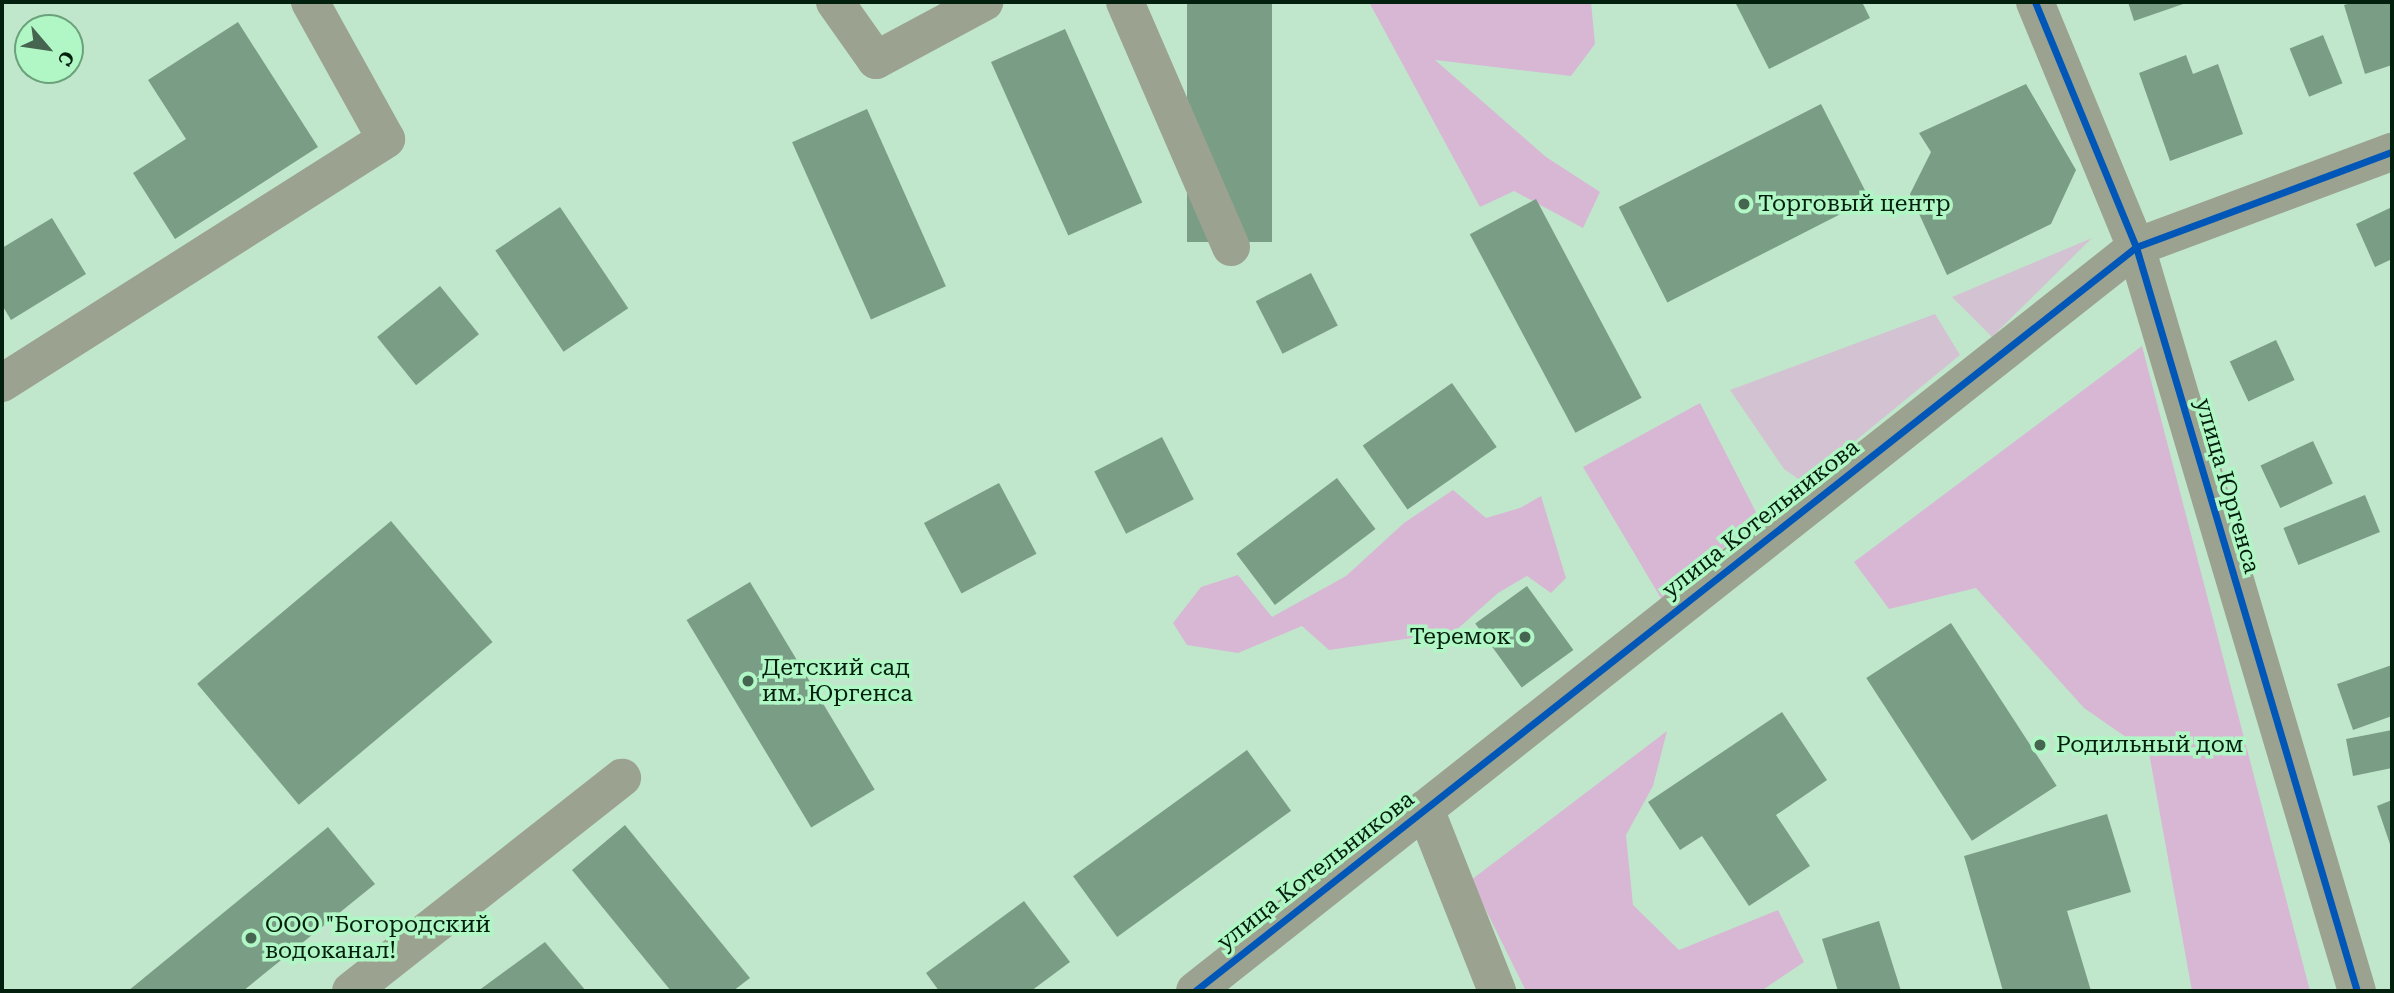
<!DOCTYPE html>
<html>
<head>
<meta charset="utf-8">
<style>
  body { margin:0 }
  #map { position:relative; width:2394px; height:993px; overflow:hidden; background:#c0e7cb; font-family:"Roboto Serif",serif }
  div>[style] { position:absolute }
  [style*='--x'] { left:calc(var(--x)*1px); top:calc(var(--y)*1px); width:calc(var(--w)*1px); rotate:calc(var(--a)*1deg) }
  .green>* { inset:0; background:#d3c2d2 }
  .forest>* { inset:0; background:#d7b7d4 }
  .building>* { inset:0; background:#7a9d86; transform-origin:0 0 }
  .minor>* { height:38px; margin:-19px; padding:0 19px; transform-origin:19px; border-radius:19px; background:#9ba28f }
  .cycleway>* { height:7px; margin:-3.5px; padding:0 3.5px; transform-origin:3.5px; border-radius:3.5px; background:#0057b8 }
  .dots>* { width:19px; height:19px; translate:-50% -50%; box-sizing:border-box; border:4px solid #b0f7c5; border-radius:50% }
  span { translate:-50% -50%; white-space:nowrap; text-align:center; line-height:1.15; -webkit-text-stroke:7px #b0f7c5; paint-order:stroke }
  .poi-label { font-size:23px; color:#031f0d }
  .left { translate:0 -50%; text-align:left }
  .right { translate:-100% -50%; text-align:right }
  .street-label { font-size:23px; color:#031f0d }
  .frame { position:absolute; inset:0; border:4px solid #031f0d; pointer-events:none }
  .north { position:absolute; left:14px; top:14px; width:70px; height:70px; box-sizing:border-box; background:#b0f7c5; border:2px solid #6ba17b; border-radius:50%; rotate:119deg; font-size:19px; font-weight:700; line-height:28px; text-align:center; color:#031f0d }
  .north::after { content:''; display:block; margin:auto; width:24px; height:32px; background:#456550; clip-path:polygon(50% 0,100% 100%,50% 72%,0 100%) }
</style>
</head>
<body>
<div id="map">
  <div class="green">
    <i style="clip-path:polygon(2092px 238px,1992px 337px,1952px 297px)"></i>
    <i style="clip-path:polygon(1935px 314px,1960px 355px,1804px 483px,1784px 469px,1730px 390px)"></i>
  </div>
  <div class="forest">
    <i style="clip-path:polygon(1369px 2px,1591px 2px,1595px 44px,1571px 76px,1435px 60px,1546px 157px,1600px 192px,1583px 228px,1514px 191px,1480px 207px)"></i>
    <i style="clip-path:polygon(2142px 346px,2310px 991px,2192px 991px,2149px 753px,2084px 708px,1976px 588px,1889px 609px,1854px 562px)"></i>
    <i style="clip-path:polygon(1700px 403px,1759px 518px,1662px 600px,1583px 467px)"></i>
    <i style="clip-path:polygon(1453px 490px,1486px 518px,1520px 508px,1541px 496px,1566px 578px,1551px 593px,1527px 576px,1498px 593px,1454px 632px,1329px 650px,1302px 626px,1238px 653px,1187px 645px,1173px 623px,1201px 587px,1238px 575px,1272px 617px,1346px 576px,1404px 523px)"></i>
    <i style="clip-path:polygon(1667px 731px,1653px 786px,1626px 835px,1633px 905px,1679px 950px,1778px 910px,1804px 962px,1761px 991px,1526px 991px,1471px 880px)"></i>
  </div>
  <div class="building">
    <i style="left:1187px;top:2px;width:85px;height:240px"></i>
    <i style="clip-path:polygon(1735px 2px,1862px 2px,1870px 18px,1769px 69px)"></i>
    <i style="clip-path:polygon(2128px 2px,2189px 2px,2134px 21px)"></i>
    <i style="clip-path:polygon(2354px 2px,2392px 2px,2392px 65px,2365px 74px,2344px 5px)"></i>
    <i style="clip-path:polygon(238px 22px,318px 147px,175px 239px,133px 173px,186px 139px,148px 80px)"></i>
    <i style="left:1065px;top:29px;width:190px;height:81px;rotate:66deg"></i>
    <i style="left:2323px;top:35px;width:52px;height:36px;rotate:68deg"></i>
    <i style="clip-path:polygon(2186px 55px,2193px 74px,2218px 64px,2243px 134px,2170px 161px,2139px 73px)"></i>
    <i style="clip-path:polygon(2026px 84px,2076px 170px,2051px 224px,1947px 275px,1910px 194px,1931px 152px,1919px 133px)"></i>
    <i style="left:1821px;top:104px;width:107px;height:227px;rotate:63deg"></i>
    <i style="left:867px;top:109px;width:194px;height:82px;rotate:66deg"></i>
    <i style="left:1536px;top:199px;width:225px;height:75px;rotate:62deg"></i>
    <i style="left:560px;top:207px;width:122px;height:78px;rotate:56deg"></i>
    <i style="clip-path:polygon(2392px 207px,2392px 259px,2375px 267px,2356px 224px)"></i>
    <i style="clip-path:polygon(52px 218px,86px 274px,11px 320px,2px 305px,2px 248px)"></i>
    <i style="left:1311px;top:273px;width:59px;height:62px;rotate:63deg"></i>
    <i style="left:440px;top:286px;width:62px;height:81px;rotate:51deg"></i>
    <i style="left:2276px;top:340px;width:44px;height:51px;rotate:65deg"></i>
    <i style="left:1452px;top:383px;width:78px;height:109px;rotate:55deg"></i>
    <i style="left:1162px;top:437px;width:70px;height:76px;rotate:63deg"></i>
    <i style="left:2313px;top:441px;width:47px;height:58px;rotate:65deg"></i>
    <i style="left:1337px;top:478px;width:64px;height:126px;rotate:53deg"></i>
    <i style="left:999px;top:483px;width:80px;height:85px;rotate:62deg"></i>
    <i style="left:2365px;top:495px;width:40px;height:88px;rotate:68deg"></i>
    <i style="left:391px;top:521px;width:158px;height:253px;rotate:50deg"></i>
    <i style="left:750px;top:582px;width:242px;height:74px;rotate:59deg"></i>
    <i style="left:1527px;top:586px;width:79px;height:64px;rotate:54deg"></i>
    <i style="left:1951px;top:623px;width:194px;height:101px;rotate:57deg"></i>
    <i style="clip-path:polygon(2392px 665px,2392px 716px,2353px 730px,2337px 684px)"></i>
    <i style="clip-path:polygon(1782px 712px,1827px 780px,1776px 815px,1810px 866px,1749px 906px,1702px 836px,1680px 850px,1648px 802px)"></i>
    <i style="clip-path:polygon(2392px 730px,2392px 768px,2353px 776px,2346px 739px)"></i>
    <i style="left:1247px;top:750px;width:75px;height:215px;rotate:54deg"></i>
    <i style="clip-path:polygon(2392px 800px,2392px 850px,2377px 806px)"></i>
    <i style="clip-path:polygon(2107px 814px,2131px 892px,2067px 911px,2091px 991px,2003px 991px,1964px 856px)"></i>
    <i style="clip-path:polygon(625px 825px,750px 978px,733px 991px,671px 991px,572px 870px)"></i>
    <i style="clip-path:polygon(328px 827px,375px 884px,243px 991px,128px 991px)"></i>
    <i style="clip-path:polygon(1024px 901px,1070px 962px,1031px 991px,939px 991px,926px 973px)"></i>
    <i style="clip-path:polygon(1879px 921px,1901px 991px,1838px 991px,1822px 939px)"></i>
    <i style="clip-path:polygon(545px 942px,586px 991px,478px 991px)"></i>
  </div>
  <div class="minor">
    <i style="--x:835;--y:2;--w:71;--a:54.7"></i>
    <i style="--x:876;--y:60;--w:123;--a:-28.2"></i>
    <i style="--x:1125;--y:2;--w:267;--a:66.6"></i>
    <i style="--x:2035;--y:2;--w:265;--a:67.6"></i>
    <i style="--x:2136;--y:247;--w:776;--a:73.46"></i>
    <i style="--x:2;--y:383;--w:455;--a:-32.4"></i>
    <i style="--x:386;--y:139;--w:157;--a:-119"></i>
    <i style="--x:1425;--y:809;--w:196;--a:68.4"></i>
    <i style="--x:351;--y:991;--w:345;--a:-38.2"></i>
    <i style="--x:1195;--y:991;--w:1200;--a:-38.33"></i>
    <i style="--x:2136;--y:247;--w:273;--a:-20.4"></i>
  </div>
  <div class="cycleway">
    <i style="--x:2035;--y:2;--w:265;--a:67.6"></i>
    <i style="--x:2136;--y:247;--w:776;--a:73.46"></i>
    <i style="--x:1195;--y:991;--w:1200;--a:-38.33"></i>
    <i style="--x:2136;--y:247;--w:273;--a:-20.4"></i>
  </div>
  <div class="dots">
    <i style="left:1744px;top:204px;background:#456550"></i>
    <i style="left:1525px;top:637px;background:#456550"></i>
    <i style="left:748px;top:681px;background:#456550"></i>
    <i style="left:2040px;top:745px;background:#456550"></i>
    <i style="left:251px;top:938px;background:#456550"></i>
  </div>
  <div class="poi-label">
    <span class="left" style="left:1758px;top:204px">Торговый центр</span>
    <span class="right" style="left:1511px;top:637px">Теремок</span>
    <span class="left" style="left:762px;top:681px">Детский сад<br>им. Юргенса</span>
    <span class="left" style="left:2056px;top:745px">Родильный дом</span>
    <span class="left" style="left:265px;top:938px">ООО "Богородский<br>водоканал!</span>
  </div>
  <div class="street-label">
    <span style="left:2227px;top:486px;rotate:74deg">улица Юргенса</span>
    <span style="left:1761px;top:519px;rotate:-38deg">улица Котельникова</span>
    <span style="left:1316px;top:871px;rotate:-38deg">улица Котельникова</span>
  </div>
  <div class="frame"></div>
  <div class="north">С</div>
</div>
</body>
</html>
